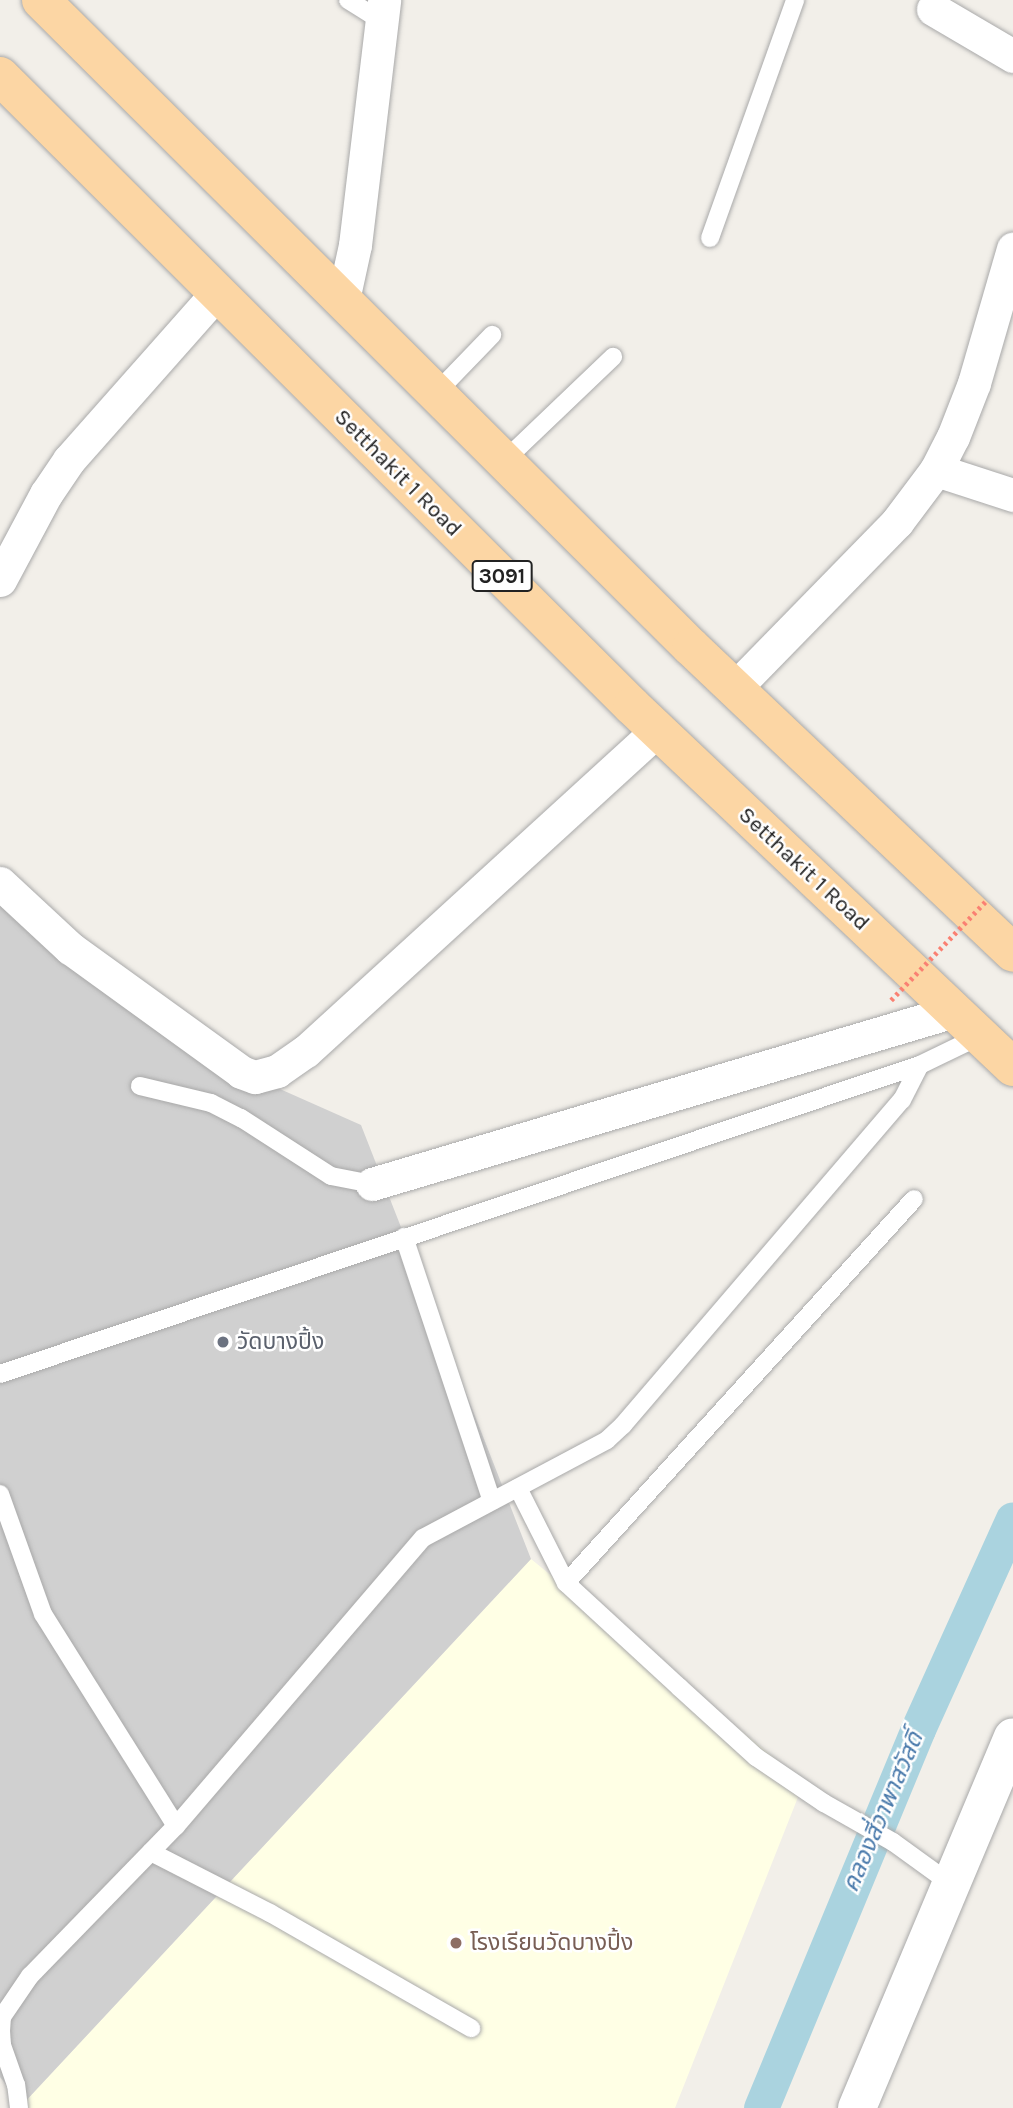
<!DOCTYPE html>
<html>
<head>
<meta charset="utf-8">
<style>
  body { margin:0 }
  #map { position:relative; width:1013px; height:2108px; overflow:hidden; background:#f2efe9; font-family:Karla,"Noto Sans Thai",sans-serif }
  div>[style] { position:absolute }
  [style*='--x'] { left:calc(var(--x)*1px); top:calc(var(--y)*1px); width:calc(var(--w)*1px); rotate:calc(var(--a)*1deg) }
  .education>* { inset:0; background:#ffffe5 }
  .religious>* { inset:0; background:#d0d0d0 }
  .canal>* { height:35px; margin:-17.5px; padding:0 17.5px; transform-origin:17.5px; border-radius:17.5px; background:#aad3df }
  .roads { filter:drop-shadow(0 0 2px #a9a9a9) drop-shadow(0 0 2px #a9a9a9) }
  .service>* { height:18px; margin:-9px; padding:0 9px; transform-origin:9px; border-radius:9px; background:#fff }
  .minor>* { height:33px; margin:-16.5px; padding:0 16.5px; transform-origin:16.5px; border-radius:16.5px; background:#fff }
  .tertiary>* { height:38px; margin:-19px; padding:0 19px; transform-origin:19px; border-radius:19px; background:#fff }
  .primary>* { height:38px; margin:-19px; padding:0 19px; transform-origin:19px; border-radius:19px; background:#fcd6a4 }
  .path-bridge>* { height:4.5px; margin-top:-2.25px; transform-origin:0; background:repeating-linear-gradient(90deg,#fa8072 0 3.5px,transparent 0 7px) }
  .dots>* { width:19px; height:19px; translate:-50% -50%; box-sizing:border-box; border:4px solid #fff; border-radius:50% }
  span { translate:-50% -50%; white-space:nowrap; text-align:center; line-height:1.15; -webkit-text-stroke:5px #fff; paint-order:stroke }
  .shield-label span { padding:2px 5px; background:#fff; border:2px solid; border-radius:5px; -webkit-text-stroke-width:0 }
  .shield-label { font-size:21px; color:#222; font-weight:700 }
  .street-label { font-size:23px; color:#222 }
  .worship-label { font-size:23px; color:#5b616d }
  .left { translate:0 -50%; text-align:left }
  .education-label { font-size:23px; color:#785e54 }
  .water-label { font-size:24px; color:#4a7aab; font-style:italic }
</style>
</head>
<body>
<div id="map">
  <div class="education">
    <i style="clip-path:polygon(531px 1559px,804px 1782px,675px 2108px,26px 2108px,22px 2105px)"></i>
  </div>
  <div class="religious">
    <i style="clip-path:polygon(0 894px,253px 1077px,361px 1125px,531px 1559px,22px 2105px,0 2077px)"></i>
  </div>
  <div class="canal">
    <i style="--x:761;--y:2108;--w:410;--a:-67.5"></i>
    <i style="--x:918;--y:1729;--w:230;--a:-65.7"></i>
  </div>
  <div class="roads">
    <div class="service">
      <i style="--x:348;--y:0;--w:40;--a:32"></i>
      <i style="--x:710;--y:238;--w:253;--a:-70.3"></i>
      <i style="--x:436;--y:393;--w:81;--a:-46"></i>
      <i style="--x:504;--y:461;--w:151;--a:-43.7"></i>
      <i style="--x:140;--y:1086;--w:73;--a:13.5"></i>
      <i style="--x:211;--y:1103;--w:34;--a:27"></i>
      <i style="--x:241;--y:1118;--w:107;--a:32.8"></i>
      <i style="--x:331;--y:1176;--w:42;--a:11"></i>
      <i style="--x:404;--y:1237;--w:278;--a:71.6"></i>
      <i style="--x:0;--y:1374;--w:971;--a:-18.57"></i>
      <i style="--x:920;--y:1065;--w:67;--a:-25.8"></i>
      <i style="--x:518;--y:1488;--w:106;--a:63.2"></i>
      <i style="--x:566;--y:1583;--w:154;--a:42.6"></i>
      <i style="--x:679;--y:1687;--w:104;--a:42.3"></i>
      <i style="--x:756;--y:1757;--w:82;--a:34.1"></i>
      <i style="--x:824;--y:1803;--w:79;--a:29.5"></i>
      <i style="--x:893;--y:1842;--w:72;--a:35.9"></i>
      <i style="--x:0;--y:1494;--w:127;--a:70.3"></i>
      <i style="--x:43;--y:1614;--w:250;--a:57.9"></i>
      <i style="--x:566;--y:1583;--w:518;--a:-47.82"></i>
      <i style="--x:151;--y:1852;--w:134;--a:27.1"></i>
      <i style="--x:270;--y:1913;--w:232;--a:29.8"></i>
      <i style="--x:19;--y:2108;--w:23;--a:-97"></i>
      <i style="--x:16;--y:2085;--w:42;--a:-109.3"></i>
      <i style="--x:2;--y:2045;--w:14;--a:-94"></i>
      <i style="--x:1;--y:2031;--w:14;--a:-86"></i>
      <i style="--x:2;--y:2017;--w:50;--a:-55.7"></i>
      <i style="--x:30;--y:1976;--w:209;--a:-45.8"></i>
      <i style="--x:176;--y:1826;--w:379;--a:-49.4"></i>
      <i style="--x:423;--y:1538;--w:208;--a:-28"></i>
      <i style="--x:607;--y:1440;--w:22;--a:-43"></i>
      <i style="--x:623;--y:1425;--w:428;--a:-49.4"></i>
      <i style="--x:902;--y:1100;--w:39;--a:-63"></i>
    </div>
    <div class="minor">
      <i style="--x:933;--y:9;--w:93;--a:30.4"></i>
      <i style="--x:343;--y:300;--w:56;--a:-77.7"></i>
      <i style="--x:355;--y:245;--w:247;--a:-83.2"></i>
      <i style="--x:936;--y:470;--w:81;--a:18"></i>
      <i style="--x:0;--y:580;--w:98;--a:-61.9"></i>
      <i style="--x:46;--y:494;--w:41;--a:-55.9"></i>
      <i style="--x:69;--y:460;--w:223;--a:-48.5"></i>
      <i style="--x:735;--y:688;--w:232;--a:-45.7"></i>
      <i style="--x:897;--y:522;--w:65;--a:-53.1"></i>
      <i style="--x:936;--y:470;--w:37;--a:-63"></i>
      <i style="--x:953;--y:437;--w:58;--a:-68.7"></i>
      <i style="--x:974;--y:383;--w:140;--a:-73.8"></i>
      <i style="--x:0;--y:883;--w:96;--a:42.9"></i>
      <i style="--x:70;--y:948;--w:211;--a:35.9"></i>
      <i style="--x:241;--y:1072;--w:15;--a:20"></i>
      <i style="--x:255;--y:1077;--w:23;--a:-15"></i>
      <i style="--x:277;--y:1071;--w:35;--a:-35"></i>
      <i style="--x:306;--y:1051;--w:476;--a:-42.4"></i>
      <i style="--x:372;--y:1184;--w:607;--a:-16.55"></i>
    </div>
    <div class="tertiary">
      <i style="--x:857;--y:2108;--w:402;--a:-67.2"></i>
    </div>
    <div class="primary">
      <i style="--x:41;--y:0;--w:917;--a:44.87"></i>
      <i style="--x:691;--y:647;--w:444;--a:43.5"></i>
      <i style="--x:0;--y:76;--w:892;--a:44.91"></i>
      <i style="--x:632;--y:706;--w:525;--a:43.46"></i>
    </div>
  </div>
  <div class="path-bridge">
    <i style="--x:891;--y:1000;--w:137;--a:-46.2"></i>
  </div>
  <div class="dots">
    <i style="left:223px;top:1342px;background:#6b7280"></i>
    <i style="left:456px;top:1943px;background:#8d6e63"></i>
  </div>
  <div class="shield-label">
    <span style="left:502px;top:576px">3091</span>
  </div>
  <div class="street-label">
    <span style="left:398px;top:473px;rotate:45deg">Setthakit 1 Road</span>
    <span style="left:804px;top:869px;rotate:43deg">Setthakit 1 Road</span>
  </div>
  <div class="worship-label">
    <span class="left" style="left:237px;top:1342px">วัดบางปิ้ง</span>
  </div>
  <div class="education-label">
    <span class="left" style="left:470px;top:1943px">โรงเรียนวัดบางปิ้ง</span>
  </div>
  <div class="water-label">
    <span style="left:883px;top:1812px;rotate:-67deg">คลองสี่วาพาสวัสดิ์</span>
  </div>
</div>
</body>
</html>
